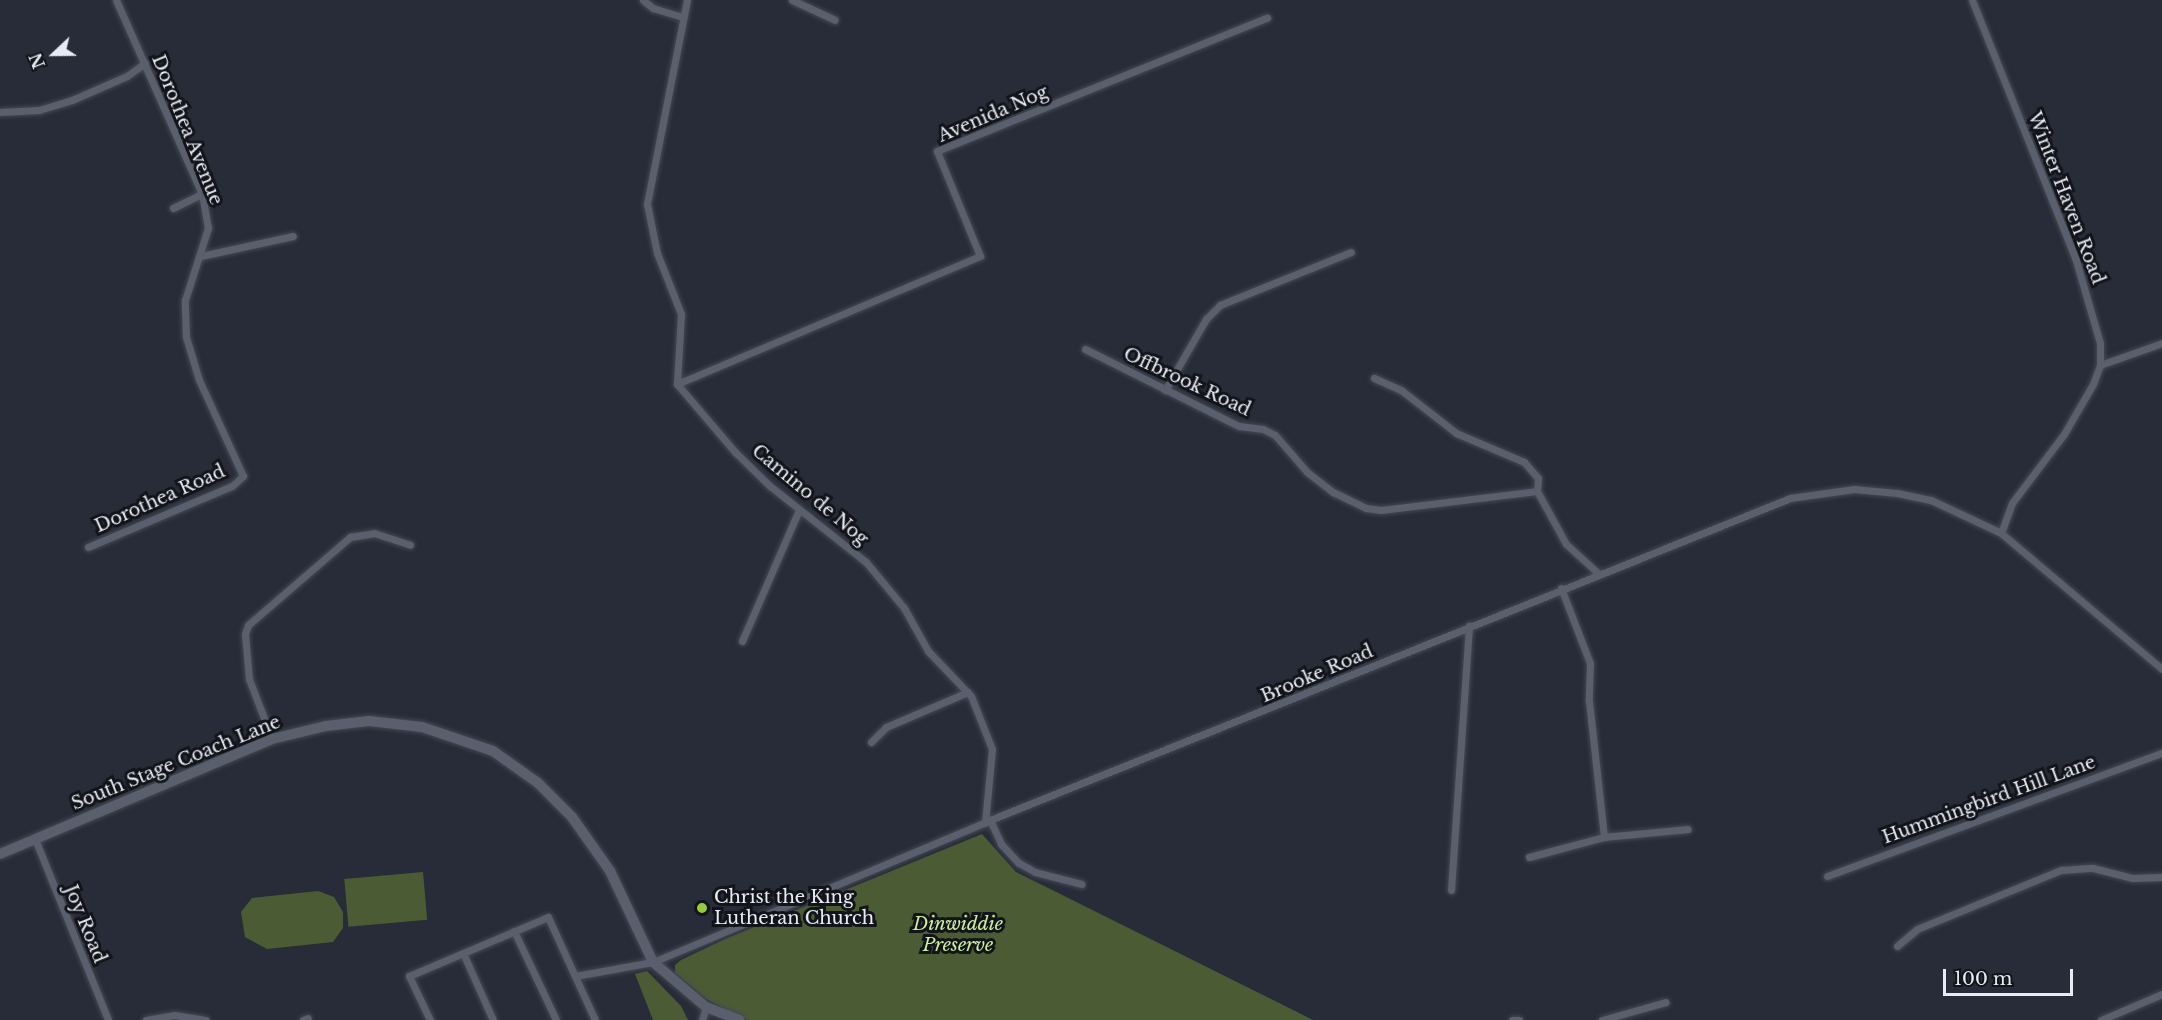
<!DOCTYPE html>
<html>
<head>
<meta charset="utf-8">
<style>
  body { margin:0 }
  #map { position:relative; width:2162px; height:1020px; overflow:hidden; background:#272c38; font-family:"Libre Baskerville",serif }
  div>[style] { position:absolute }
  [style*='--x'] { left:calc(var(--x)*1px); top:calc(var(--y)*1px); width:calc(var(--w)*1px); rotate:calc(var(--a)*1deg) }
  .green>* { inset:0; background:#4b5c35; transform-origin:0 0 }
  .roads { filter:drop-shadow(0 0 2px #444852) drop-shadow(0 0 2px #444852) }
  .minor>* { height:7px; margin:-3.5px; padding:0 3.5px; transform-origin:3.5px; border-radius:3.5px; background:#595f6d }
  .secondary>* { height:10px; margin:-5px; padding:0 5px; transform-origin:5px; border-radius:5px; background:#595f6d }
  .dots>* { width:16px; height:16px; translate:-50% -50%; box-sizing:border-box; border:3px solid #12141a; border-radius:50% }
  span { translate:-50% -50%; white-space:nowrap; text-align:center; line-height:1.15; -webkit-text-stroke:6px #12141a; paint-order:stroke }
  .street-label { font-size:18px; color:#e7ebf3 }
  .poi-label { font-size:18px; color:#e7ebf3 }
  .left { translate:0 -50%; text-align:left }
  .park-label { font-size:18px; color:#ccf19f; font-style:italic }
  .north { position:absolute; left:24px; top:24px; width:60px; height:60px; -webkit-text-stroke:4px #12141a; paint-order:stroke; rotate:248deg; font-size:16px; font-weight:700; line-height:24px; text-align:center; color:#e7ebf3 }
  .north::after { content:''; display:block; margin:auto; width:21px; height:27px; background:#e7ebf3; clip-path:polygon(50% 0,100% 100%,50% 72%,0 100%) }
  .scale { position:absolute; left:1943px; top:969px; width:130px; height:27px; box-sizing:border-box; border:3px solid #e7ebf3; border-top:0; padding-left:8px; font-size:18px; line-height:21px; white-space:nowrap; color:#e7ebf3; -webkit-text-stroke:4px #12141a; paint-order:stroke }
</style>
</head>
<body>
<div id="map">
  <div class="green">
    <i style="clip-path:polygon(982px 834px,1016px 872px,1313px 1020px,747px 1020px,706px 999px,675px 973px,675px 965px,681px 960px,725px 939px)"></i>
    <i style="left:423px;top:872px;width:48px;height:79px;rotate:85deg"></i>
    <i style="clip-path:polygon(318px 891px,334px 897px,343px 912px,343px 928px,333px 942px,267px 949px,245px 937px,241px 912px,252px 898px)"></i>
    <i style="clip-path:polygon(647px 971px,681px 1006px,688px 1020px,653px 1020px,635px 974px)"></i>
  </div>
  <div class="roads">
    <div class="minor">
      <i style="--x:643;--y:0;--w:13;--a:39"></i>
      <i style="--x:653;--y:8;--w:30;--a:17"></i>
      <i style="--x:687;--y:0;--w:208;--a:101.1"></i>
      <i style="--x:647;--y:204;--w:50;--a:78.5"></i>
      <i style="--x:657;--y:253;--w:66;--a:68.5"></i>
      <i style="--x:681;--y:314;--w:70;--a:93.3"></i>
      <i style="--x:677;--y:384;--w:89;--a:49.5"></i>
      <i style="--x:735;--y:452;--w:49;--a:44.2"></i>
      <i style="--x:770;--y:486;--w:122;--a:38.4"></i>
      <i style="--x:866;--y:562;--w:60;--a:50.4"></i>
      <i style="--x:904;--y:608;--w:49;--a:60.8"></i>
      <i style="--x:928;--y:651;--w:62;--a:46.3"></i>
      <i style="--x:971;--y:696;--w:57;--a:68.4"></i>
      <i style="--x:992;--y:749;--w:74;--a:95.4"></i>
      <i style="--x:792;--y:0;--w:47;--a:24.9"></i>
      <i style="--x:1972;--y:0;--w:277;--a:68.2"></i>
      <i style="--x:2075;--y:257;--w:90;--a:73.8"></i>
      <i style="--x:2100;--y:343;--w:22;--a:90"></i>
      <i style="--x:2100;--y:365;--w:20;--a:110"></i>
      <i style="--x:2093;--y:384;--w:58;--a:120.1"></i>
      <i style="--x:2064;--y:434;--w:86;--a:127"></i>
      <i style="--x:2012;--y:503;--w:32;--a:110"></i>
      <i style="--x:2001;--y:533;--w:211;--a:40.2"></i>
      <i style="--x:0;--y:112;--w:39;--a:-3"></i>
      <i style="--x:39;--y:110;--w:34;--a:-17"></i>
      <i style="--x:72;--y:100;--w:60;--a:-23.6"></i>
      <i style="--x:127;--y:76;--w:22;--a:-36"></i>
      <i style="--x:173;--y:208;--w:32;--a:-26"></i>
      <i style="--x:201;--y:256;--w:94;--a:-12.3"></i>
      <i style="--x:1085;--y:349;--w:172;--a:26.6"></i>
      <i style="--x:1239;--y:426;--w:24;--a:7"></i>
      <i style="--x:1263;--y:429;--w:13;--a:27"></i>
      <i style="--x:1275;--y:435;--w:49;--a:49.1"></i>
      <i style="--x:1307;--y:472;--w:33;--a:38"></i>
      <i style="--x:1333;--y:492;--w:37;--a:26"></i>
      <i style="--x:1366;--y:508;--w:15;--a:8"></i>
      <i style="--x:1381;--y:510;--w:157;--a:-6.9"></i>
      <i style="--x:2100;--y:365;--w:66;--a:-19.5"></i>
      <i style="--x:1374;--y:378;--w:30;--a:24"></i>
      <i style="--x:1401;--y:390;--w:70;--a:38"></i>
      <i style="--x:1456;--y:433;--w:74;--a:23.1"></i>
      <i style="--x:1524;--y:462;--w:21;--a:49"></i>
      <i style="--x:1538;--y:478;--w:13;--a:94"></i>
      <i style="--x:1537;--y:491;--w:60;--a:61.3"></i>
      <i style="--x:1566;--y:544;--w:45;--a:42.3"></i>
      <i style="--x:677;--y:384;--w:329;--a:-22.9"></i>
      <i style="--x:980;--y:256;--w:113;--a:-112.3"></i>
      <i style="--x:937;--y:151;--w:356;--a:-22"></i>
      <i style="--x:1165;--y:390;--w:82;--a:-60"></i>
      <i style="--x:1206;--y:319;--w:20;--a:-45"></i>
      <i style="--x:1220;--y:305;--w:141;--a:-22"></i>
      <i style="--x:88;--y:547;--w:156;--a:-23"></i>
      <i style="--x:232;--y:486;--w:15;--a:-42"></i>
      <i style="--x:243;--y:476;--w:106;--a:-114.6"></i>
      <i style="--x:199;--y:380;--w:45;--a:-106.8"></i>
      <i style="--x:186;--y:337;--w:37;--a:-92"></i>
      <i style="--x:185;--y:300;--w:76;--a:-72.3"></i>
      <i style="--x:208;--y:228;--w:35;--a:-100"></i>
      <i style="--x:202;--y:194;--w:212;--a:-113.9"></i>
      <i style="--x:1561;--y:588;--w:80;--a:68.9"></i>
      <i style="--x:1590;--y:663;--w:38;--a:92"></i>
      <i style="--x:1589;--y:701;--w:137;--a:83.7"></i>
      <i style="--x:742;--y:641;--w:143;--a:-66.5"></i>
      <i style="--x:272;--y:739;--w:64;--a:-111"></i>
      <i style="--x:249;--y:679;--w:45;--a:-95.1"></i>
      <i style="--x:245;--y:634;--w:9;--a:-72"></i>
      <i style="--x:248;--y:625;--w:135;--a:-40.8"></i>
      <i style="--x:350;--y:537;--w:24;--a:-9"></i>
      <i style="--x:374;--y:533;--w:38;--a:18"></i>
      <i style="--x:871;--y:742;--w:21;--a:-45"></i>
      <i style="--x:886;--y:727;--w:89;--a:-23.1"></i>
      <i style="--x:990;--y:820;--w:26;--a:65"></i>
      <i style="--x:1001;--y:844;--w:26;--a:47"></i>
      <i style="--x:1019;--y:863;--w:18;--a:29"></i>
      <i style="--x:1035;--y:872;--w:48;--a:14.6"></i>
      <i style="--x:35;--y:839;--w:195;--a:68"></i>
      <i style="--x:1529;--y:857;--w:78;--a:-14.9"></i>
      <i style="--x:1604;--y:837;--w:84;--a:-5.4"></i>
      <i style="--x:1827;--y:876;--w:357;--a:-20.2"></i>
      <i style="--x:1451;--y:890;--w:265;--a:-86.1"></i>
      <i style="--x:514;--y:931;--w:98;--a:64.7"></i>
      <i style="--x:1897;--y:946;--w:26;--a:-40"></i>
      <i style="--x:1917;--y:929;--w:156;--a:-22.3"></i>
      <i style="--x:2061;--y:870;--w:32;--a:-4"></i>
      <i style="--x:2093;--y:868;--w:40;--a:14.4"></i>
      <i style="--x:2132;--y:878;--w:30;--a:-2"></i>
      <i style="--x:463;--y:953;--w:73;--a:65.9"></i>
      <i style="--x:575;--y:976;--w:79;--a:-10.2"></i>
      <i style="--x:653;--y:962;--w:366;--a:-22.8"></i>
      <i style="--x:990;--y:820;--w:862;--a:-21.92"></i>
      <i style="--x:1790;--y:498;--w:65;--a:-8"></i>
      <i style="--x:1854;--y:489;--w:43;--a:5.3"></i>
      <i style="--x:1897;--y:493;--w:35;--a:12"></i>
      <i style="--x:1931;--y:500;--w:77;--a:25.2"></i>
      <i style="--x:146;--y:1020;--w:28;--a:-10"></i>
      <i style="--x:174;--y:1015;--w:32;--a:9"></i>
      <i style="--x:303;--y:1020;--w:5;--a:-22"></i>
      <i style="--x:430;--y:1020;--w:49;--a:-115.5"></i>
      <i style="--x:409;--y:976;--w:151;--a:-23"></i>
      <i style="--x:548;--y:917;--w:113;--a:65.5"></i>
      <i style="--x:702;--y:1020;--w:14;--a:-73"></i>
      <i style="--x:1512;--y:1020;--w:7;--a:0"></i>
      <i style="--x:1602;--y:1020;--w:66;--a:-15.7"></i>
      <i style="--x:2101;--y:1020;--w:66;--a:-23.1"></i>
    </div>
    <div class="secondary">
      <i style="--x:0;--y:854;--w:295;--a:-22.9"></i>
      <i style="--x:272;--y:739;--w:56;--a:-13.5"></i>
      <i style="--x:326;--y:726;--w:43;--a:-6.6"></i>
      <i style="--x:369;--y:721;--w:53;--a:6.5"></i>
      <i style="--x:422;--y:727;--w:75;--a:18.7"></i>
      <i style="--x:493;--y:751;--w:55;--a:35.4"></i>
      <i style="--x:538;--y:783;--w:48;--a:45"></i>
      <i style="--x:572;--y:817;--w:66;--a:54.9"></i>
      <i style="--x:610;--y:871;--w:101;--a:64.7"></i>
      <i style="--x:653;--y:962;--w:70;--a:40.3"></i>
      <i style="--x:706;--y:1007;--w:36;--a:21"></i>
    </div>
  </div>
  <div class="dots">
    <i style="left:702px;top:908px;background:#96cc3a"></i>
  </div>
  <div class="street-label">
    <span style="left:993px;top:114px;rotate:-23deg">Avenida Nog</span>
    <span style="left:187px;top:130px;rotate:68deg">Dorothea Avenue</span>
    <span style="left:2066px;top:198px;rotate:69deg">Winter Haven Road</span>
    <span style="left:1187px;top:382px;rotate:25deg">Offbrook Road</span>
    <span style="left:810px;top:495px;rotate:40deg">Camino de Nog</span>
    <span style="left:160px;top:499px;rotate:-24deg">Dorothea Road</span>
    <span style="left:1317px;top:674px;rotate:-23deg">Brooke Road</span>
    <span style="left:176px;top:763px;rotate:-22deg">South Stage Coach Lane</span>
    <span style="left:1989px;top:800px;rotate:-20deg">Hummingbird Hill Lane</span>
    <span style="left:85px;top:924px;rotate:68deg">Joy Road</span>
  </div>
  <div class="poi-label">
    <span class="left" style="left:714px;top:908px">Christ the King<br>Lutheran Church</span>
  </div>
  <div class="park-label">
    <span style="left:958px;top:935px">Dinwiddie<br>Preserve</span>
  </div>
  <div class="north">N</div>
  <div class="scale">100 m</div>
</div>
</body>
</html>
